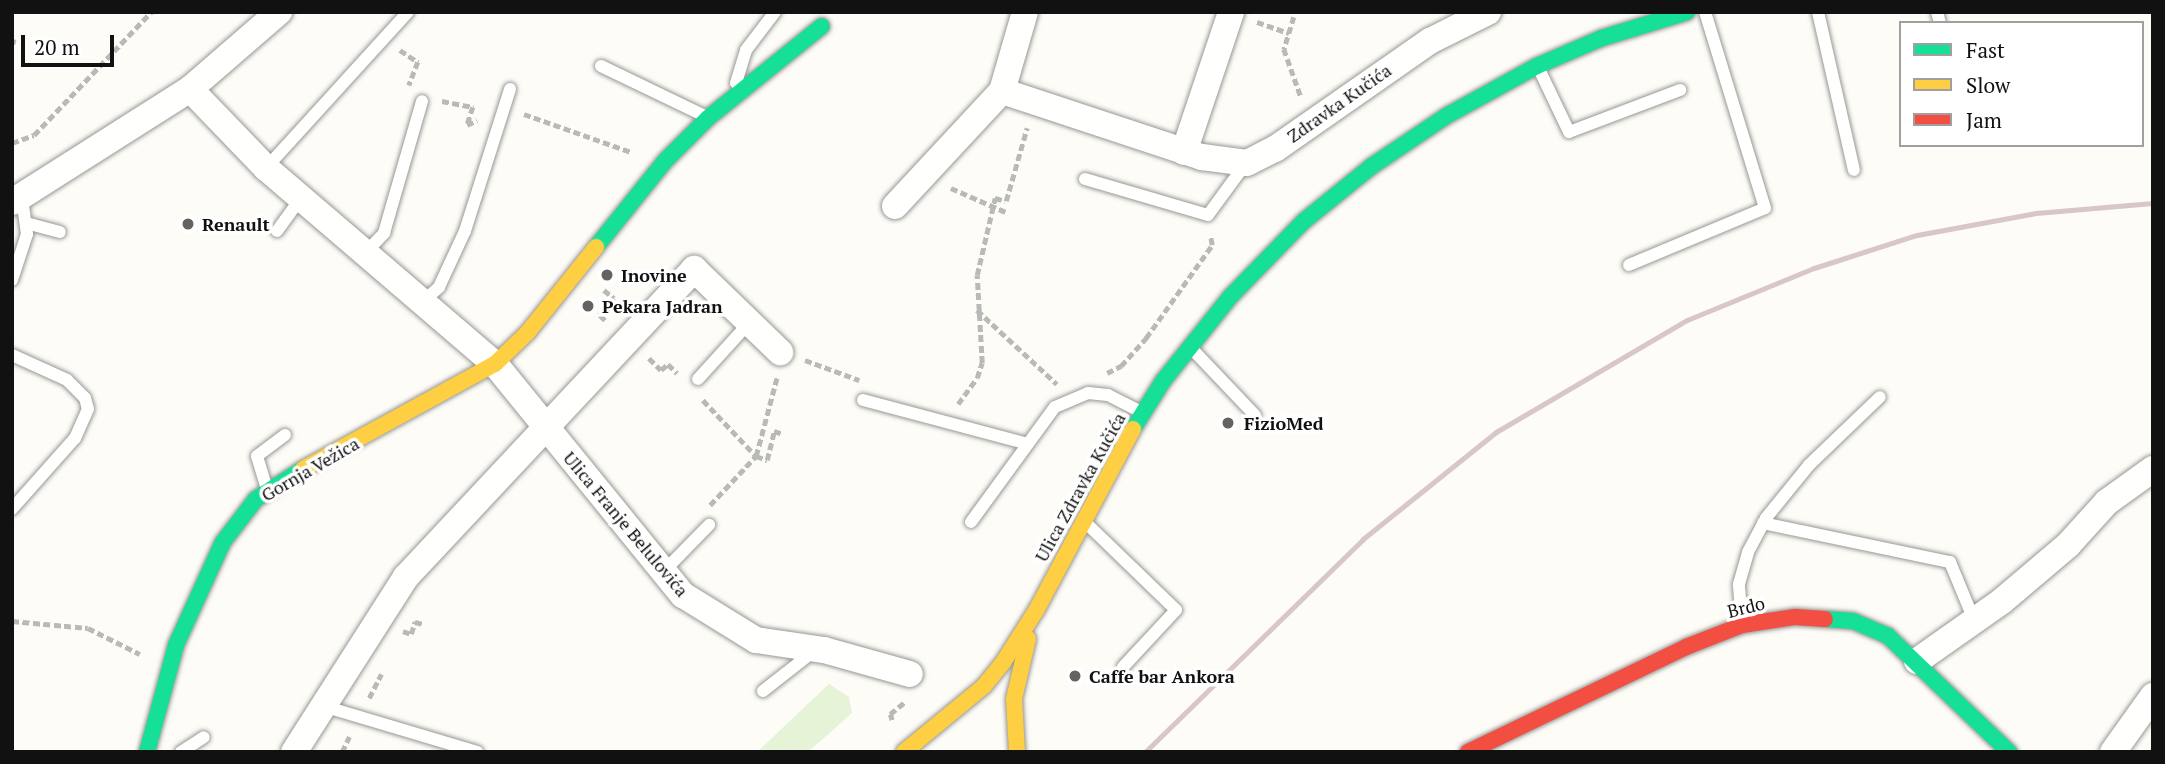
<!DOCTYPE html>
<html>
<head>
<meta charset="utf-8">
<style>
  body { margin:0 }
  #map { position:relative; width:2165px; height:764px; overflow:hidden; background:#fdfcf7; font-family:"PT Serif",serif }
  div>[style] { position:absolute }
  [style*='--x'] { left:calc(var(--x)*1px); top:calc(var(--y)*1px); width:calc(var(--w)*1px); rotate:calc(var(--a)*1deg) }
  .green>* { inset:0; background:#e7f3d7 }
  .path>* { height:4.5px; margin-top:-2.25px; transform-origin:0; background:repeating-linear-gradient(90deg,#b9b9b8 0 7px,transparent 0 10.5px) }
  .roads { filter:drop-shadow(0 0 2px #979795) drop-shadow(0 0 2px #979795) }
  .lane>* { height:12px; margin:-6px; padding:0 6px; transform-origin:6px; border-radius:6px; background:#fffffe }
  .street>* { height:26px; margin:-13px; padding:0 13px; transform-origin:13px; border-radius:13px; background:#fffffe }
  .fast>* { height:16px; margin:-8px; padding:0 8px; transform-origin:8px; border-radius:8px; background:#16e098 }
  .slow>* { height:16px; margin:-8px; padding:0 8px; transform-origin:8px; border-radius:8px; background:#ffcf43 }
  .jam>* { height:16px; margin:-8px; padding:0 8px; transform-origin:8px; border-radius:8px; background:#f24e42 }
  .rail>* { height:5px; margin:-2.5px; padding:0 2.5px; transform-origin:2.5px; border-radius:2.5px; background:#d9c6c7 }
  .dots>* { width:19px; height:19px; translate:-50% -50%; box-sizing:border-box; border:4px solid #fff; border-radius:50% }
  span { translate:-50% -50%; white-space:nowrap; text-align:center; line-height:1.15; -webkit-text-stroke:7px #fff; paint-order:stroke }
  .street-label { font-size:18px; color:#111 }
  .poi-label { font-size:18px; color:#111; font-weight:700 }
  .left { translate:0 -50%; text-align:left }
  .frame { position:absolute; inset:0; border:14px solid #111; pointer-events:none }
  .legend { position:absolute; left:1899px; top:21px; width:245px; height:126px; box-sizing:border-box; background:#fff; border:2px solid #a0a0a0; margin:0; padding:9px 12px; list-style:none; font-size:21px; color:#111 }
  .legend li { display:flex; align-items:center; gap:14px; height:35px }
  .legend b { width:35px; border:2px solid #a0a0a0 }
  .scale { position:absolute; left:21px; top:35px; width:93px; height:32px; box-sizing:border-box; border:4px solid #111; border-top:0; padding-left:9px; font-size:21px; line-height:24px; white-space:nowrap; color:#111; -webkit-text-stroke:5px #fff; paint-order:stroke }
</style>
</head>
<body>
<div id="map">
  <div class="green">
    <i style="clip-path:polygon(829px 684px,849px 697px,852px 713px,808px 752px,757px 752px)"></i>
  </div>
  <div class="path">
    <i style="--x:1294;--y:17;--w:34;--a:107"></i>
    <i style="--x:1284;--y:49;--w:51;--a:70.5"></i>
    <i style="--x:1257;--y:22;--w:34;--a:19"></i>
    <i style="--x:12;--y:41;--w:4;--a:14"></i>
    <i style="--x:400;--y:50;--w:22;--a:34"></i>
    <i style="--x:418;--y:62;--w:25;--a:111"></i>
    <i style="--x:442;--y:101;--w:32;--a:11"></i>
    <i style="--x:473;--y:107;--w:19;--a:108"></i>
    <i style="--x:524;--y:114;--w:114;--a:19.6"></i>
    <i style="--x:467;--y:125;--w:11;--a:-27"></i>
    <i style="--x:12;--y:143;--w:23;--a:-20"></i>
    <i style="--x:34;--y:135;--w:170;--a:-46.4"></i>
    <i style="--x:951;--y:188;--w:62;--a:23.7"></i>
    <i style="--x:604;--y:290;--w:13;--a:39"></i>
    <i style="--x:614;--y:298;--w:22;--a:129"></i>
    <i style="--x:600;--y:315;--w:10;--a:45"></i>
    <i style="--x:977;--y:310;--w:109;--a:42.8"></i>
    <i style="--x:649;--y:358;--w:17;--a:45"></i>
    <i style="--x:661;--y:370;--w:9;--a:-41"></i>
    <i style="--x:668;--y:364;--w:13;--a:45"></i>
    <i style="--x:805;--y:360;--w:58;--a:20.3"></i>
    <i style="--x:1107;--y:373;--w:16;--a:-27"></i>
    <i style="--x:1121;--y:366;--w:38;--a:-48"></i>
    <i style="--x:1146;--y:338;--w:114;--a:-54.6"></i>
    <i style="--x:1212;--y:245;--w:10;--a:-101"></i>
    <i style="--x:703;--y:400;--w:77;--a:46.6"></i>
    <i style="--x:756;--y:456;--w:12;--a:20"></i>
    <i style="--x:767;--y:460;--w:30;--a:-76"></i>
    <i style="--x:774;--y:431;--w:9;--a:18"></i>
    <i style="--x:958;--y:404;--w:32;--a:-54"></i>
    <i style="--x:977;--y:378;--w:16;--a:-72"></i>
    <i style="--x:982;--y:363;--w:88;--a:-93.3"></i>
    <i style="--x:977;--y:275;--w:79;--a:-76.8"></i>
    <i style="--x:995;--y:198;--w:11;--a:15"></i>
    <i style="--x:1006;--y:201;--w:76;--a:-74"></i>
    <i style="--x:710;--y:505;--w:67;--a:-46.8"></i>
    <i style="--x:756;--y:456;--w:82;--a:-75.1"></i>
    <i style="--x:12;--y:621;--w:76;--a:5.3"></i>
    <i style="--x:88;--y:628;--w:58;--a:26.6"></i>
    <i style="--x:403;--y:631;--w:9;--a:21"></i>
    <i style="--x:411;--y:634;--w:13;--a:-72"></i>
    <i style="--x:415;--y:622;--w:8;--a:14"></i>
    <i style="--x:369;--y:698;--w:27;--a:-63"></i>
    <i style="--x:892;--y:720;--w:6;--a:-108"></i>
    <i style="--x:890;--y:714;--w:19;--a:-39"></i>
    <i style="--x:342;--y:752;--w:17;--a:-65"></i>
  </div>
  <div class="roads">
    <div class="lane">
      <i style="--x:1818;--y:12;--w:162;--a:77.2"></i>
      <i style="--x:1937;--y:12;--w:11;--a:75"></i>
      <i style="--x:601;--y:66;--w:115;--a:25.7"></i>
      <i style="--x:1539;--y:69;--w:70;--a:64.5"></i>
      <i style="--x:1569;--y:132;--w:119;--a:-20.7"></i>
      <i style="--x:736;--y:83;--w:34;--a:-73"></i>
      <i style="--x:746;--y:50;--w:48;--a:-52.7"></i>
      <i style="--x:266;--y:168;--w:211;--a:-47.7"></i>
      <i style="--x:1085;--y:179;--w:128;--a:16.3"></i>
      <i style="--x:1208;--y:215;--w:64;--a:-53.8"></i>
      <i style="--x:26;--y:223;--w:35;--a:15"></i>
      <i style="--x:277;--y:231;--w:41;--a:-54"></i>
      <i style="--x:365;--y:253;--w:28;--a:-46"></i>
      <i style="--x:384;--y:233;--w:137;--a:-73.9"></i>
      <i style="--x:1629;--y:265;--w:147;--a:-22.7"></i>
      <i style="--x:1765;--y:208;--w:205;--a:-107"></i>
      <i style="--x:12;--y:280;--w:48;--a:-71.9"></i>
      <i style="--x:27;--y:234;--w:36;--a:-98"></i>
      <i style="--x:422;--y:302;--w:23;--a:-41"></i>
      <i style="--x:439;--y:287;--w:62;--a:-65.1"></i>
      <i style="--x:465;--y:231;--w:149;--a:-72.4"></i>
      <i style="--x:1193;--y:350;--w:90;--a:46.4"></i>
      <i style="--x:12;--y:355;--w:60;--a:24.4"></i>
      <i style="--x:67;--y:380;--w:25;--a:45"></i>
      <i style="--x:85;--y:398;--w:11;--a:75"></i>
      <i style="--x:88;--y:409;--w:32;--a:114"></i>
      <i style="--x:75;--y:438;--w:95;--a:131.6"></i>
      <i style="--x:698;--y:379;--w:74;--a:-47.7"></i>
      <i style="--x:863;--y:400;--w:168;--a:14.9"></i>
      <i style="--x:267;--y:489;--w:34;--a:-107"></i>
      <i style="--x:257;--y:456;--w:35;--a:-37"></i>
      <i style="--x:971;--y:522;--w:142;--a:-53.9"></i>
      <i style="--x:1055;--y:407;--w:36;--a:-23"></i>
      <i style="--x:1088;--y:393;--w:20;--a:6"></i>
      <i style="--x:1108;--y:395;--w:36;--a:27"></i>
      <i style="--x:1086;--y:523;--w:125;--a:44"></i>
      <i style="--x:1176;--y:610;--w:78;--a:132.9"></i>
      <i style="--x:1763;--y:523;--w:191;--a:11.8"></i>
      <i style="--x:1950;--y:562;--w:63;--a:67.5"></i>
      <i style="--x:663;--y:572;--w:66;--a:-45.6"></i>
      <i style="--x:1742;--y:621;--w:37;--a:-95"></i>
      <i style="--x:1739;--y:584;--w:33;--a:-74"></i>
      <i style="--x:1748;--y:552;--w:38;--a:-62"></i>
      <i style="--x:1766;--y:518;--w:68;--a:-50.9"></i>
      <i style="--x:1809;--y:465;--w:98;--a:-43.8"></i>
      <i style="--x:763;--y:691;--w:65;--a:-38.1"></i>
      <i style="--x:323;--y:706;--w:161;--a:16.6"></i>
      <i style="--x:181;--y:752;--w:27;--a:-33"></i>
    </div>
    <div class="street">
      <i style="--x:190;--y:89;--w:110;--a:46.1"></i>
      <i style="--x:266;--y:168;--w:301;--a:40.6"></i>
      <i style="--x:495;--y:364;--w:298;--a:50.9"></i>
      <i style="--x:683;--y:595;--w:86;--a:31.7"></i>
      <i style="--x:756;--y:640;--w:69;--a:8.4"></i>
      <i style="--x:824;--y:650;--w:89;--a:15.6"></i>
      <i style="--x:1002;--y:91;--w:82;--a:-73.8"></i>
      <i style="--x:1184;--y:152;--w:148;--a:-71.4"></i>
      <i style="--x:12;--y:202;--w:211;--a:-32.4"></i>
      <i style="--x:190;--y:89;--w:118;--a:-40.9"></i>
      <i style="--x:895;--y:206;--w:157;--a:-47.1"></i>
      <i style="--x:1002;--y:91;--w:211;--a:18.3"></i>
      <i style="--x:1202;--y:157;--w:45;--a:7.6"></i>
      <i style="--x:1247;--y:163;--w:31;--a:-27"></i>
      <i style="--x:1275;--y:149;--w:189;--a:-34.9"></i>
      <i style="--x:1430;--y:41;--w:65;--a:-26.6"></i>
      <i style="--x:1917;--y:661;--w:104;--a:-35.2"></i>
      <i style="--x:2002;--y:601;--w:87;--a:-40.3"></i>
      <i style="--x:2068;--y:545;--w:58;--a:-47.8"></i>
      <i style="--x:2107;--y:502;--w:57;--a:-35.7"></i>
      <i style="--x:294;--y:752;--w:208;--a:-57.4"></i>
      <i style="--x:406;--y:577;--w:422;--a:-46.9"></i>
      <i style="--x:694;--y:269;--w:120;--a:44"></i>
      <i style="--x:2113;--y:752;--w:69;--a:-54.5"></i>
    </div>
    <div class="fast">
      <i style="--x:596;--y:247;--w:110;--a:-51.3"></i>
      <i style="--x:665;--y:161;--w:61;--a:-45"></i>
      <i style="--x:708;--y:118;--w:146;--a:-38.9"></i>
      <i style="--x:1133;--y:429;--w:57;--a:-58"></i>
      <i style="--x:1163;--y:381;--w:107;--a:-51.4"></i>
      <i style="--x:1230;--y:297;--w:106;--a:-45.8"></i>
      <i style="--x:1304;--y:221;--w:87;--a:-39"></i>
      <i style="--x:1372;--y:166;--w:92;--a:-33.9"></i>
      <i style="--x:1448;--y:115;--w:102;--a:-28.8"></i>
      <i style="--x:1537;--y:66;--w:71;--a:-23.3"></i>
      <i style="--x:1602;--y:38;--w:89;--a:-17"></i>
      <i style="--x:1825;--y:619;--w:28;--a:4"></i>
      <i style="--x:1853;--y:621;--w:38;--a:23"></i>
      <i style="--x:1888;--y:636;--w:168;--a:43.8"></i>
      <i style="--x:147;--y:752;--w:111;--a:-74.8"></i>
      <i style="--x:176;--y:645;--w:113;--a:-65.5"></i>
      <i style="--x:223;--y:542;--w:54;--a:-52.5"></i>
      <i style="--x:256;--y:499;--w:56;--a:-32.6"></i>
    </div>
    <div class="slow">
      <i style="--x:303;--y:469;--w:219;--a:-28.7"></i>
      <i style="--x:495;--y:364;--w:46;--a:-44.1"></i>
      <i style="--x:528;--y:332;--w:109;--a:-51.3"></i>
      <i style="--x:904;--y:752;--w:104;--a:-39.5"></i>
      <i style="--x:984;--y:686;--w:32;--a:-51"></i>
      <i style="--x:1004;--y:661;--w:62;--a:-57.6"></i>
      <i style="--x:1037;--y:609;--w:204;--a:-61.9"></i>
      <i style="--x:1017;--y:752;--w:53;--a:-93.2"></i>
      <i style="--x:1014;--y:699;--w:62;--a:-76.9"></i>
    </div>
    <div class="jam">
      <i style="--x:1468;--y:752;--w:242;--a:-25.7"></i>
      <i style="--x:1686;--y:647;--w:60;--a:-21.4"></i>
      <i style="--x:1742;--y:625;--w:54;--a:-8.6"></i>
      <i style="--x:1795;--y:617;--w:30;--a:4"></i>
    </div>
  </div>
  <div class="rail">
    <i style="--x:1145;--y:752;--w:305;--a:-44.3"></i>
    <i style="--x:1363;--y:539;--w:171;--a:-38.8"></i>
    <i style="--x:1496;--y:432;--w:221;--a:-30.4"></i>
    <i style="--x:1687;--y:320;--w:137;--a:-22.3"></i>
    <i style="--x:1814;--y:268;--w:108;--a:-17.8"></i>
    <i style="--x:1917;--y:235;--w:121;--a:-10.5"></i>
    <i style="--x:2036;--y:213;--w:117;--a:-4.9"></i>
  </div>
  <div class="dots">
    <i style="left:188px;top:224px;background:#646362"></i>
    <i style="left:607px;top:275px;background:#646362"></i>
    <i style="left:588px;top:306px;background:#646362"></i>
    <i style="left:1228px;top:423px;background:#646362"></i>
    <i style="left:1075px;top:676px;background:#646362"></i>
  </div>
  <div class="street-label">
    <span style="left:1339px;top:103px;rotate:-35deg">Zdravka Kučića</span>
    <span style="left:310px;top:469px;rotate:-30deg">Gornja Vežica</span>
    <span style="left:1080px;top:487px;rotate:-61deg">Ulica Zdravka Kučića</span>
    <span style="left:626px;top:524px;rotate:50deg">Ulica Franje Belulovića</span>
    <span style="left:1746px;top:607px;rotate:-14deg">Brdo</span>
  </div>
  <div class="poi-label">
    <span class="left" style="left:202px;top:224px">Renault</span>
    <span class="left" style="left:621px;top:275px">Inovine</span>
    <span class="left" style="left:602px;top:306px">Pekara Jadran</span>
    <span class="left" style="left:1244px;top:423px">FizioMed</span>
    <span class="left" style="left:1089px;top:676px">Caffe bar Ankora</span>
  </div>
  <div class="frame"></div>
  <ul class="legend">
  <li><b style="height:9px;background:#16e098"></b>Fast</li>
  <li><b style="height:9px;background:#ffcf43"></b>Slow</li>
  <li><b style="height:9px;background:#f24e42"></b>Jam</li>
  </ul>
  <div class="scale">20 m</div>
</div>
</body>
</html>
